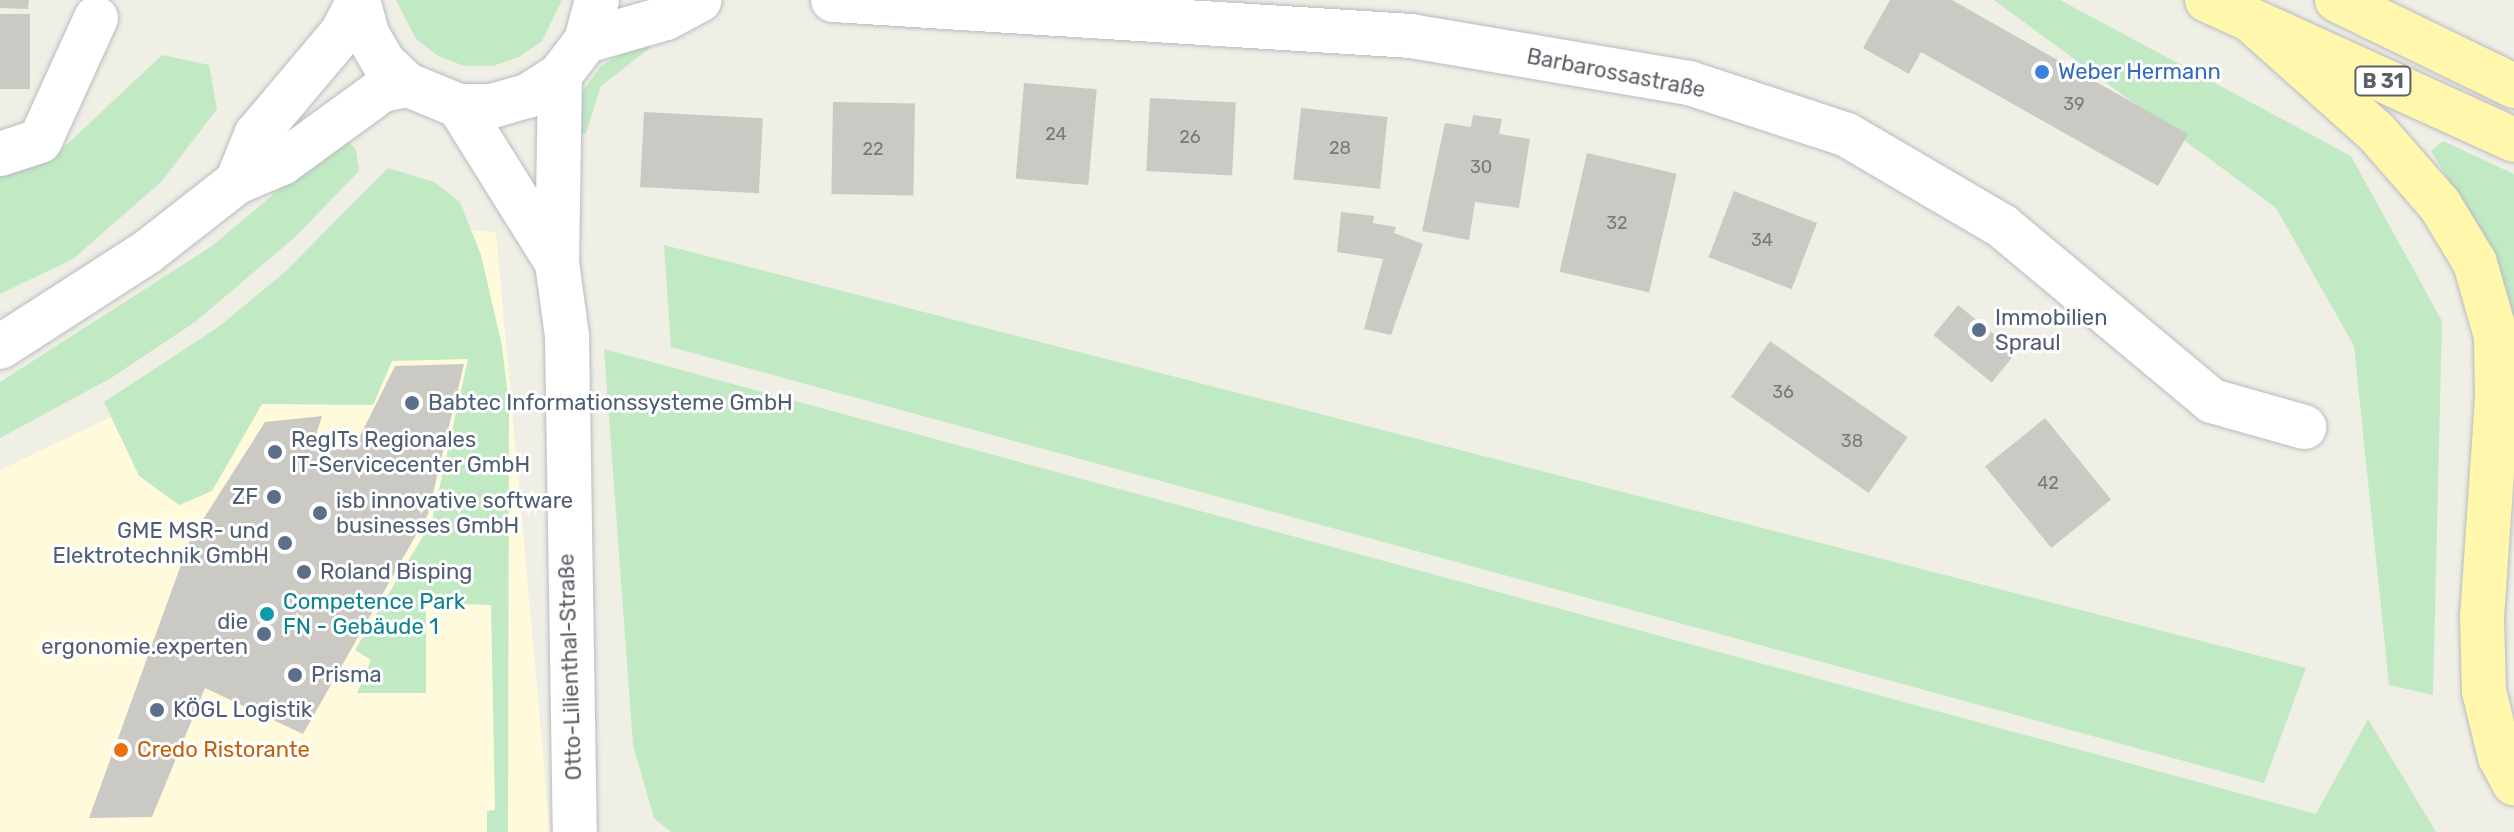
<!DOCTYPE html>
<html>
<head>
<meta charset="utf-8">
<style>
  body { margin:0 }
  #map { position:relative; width:2514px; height:832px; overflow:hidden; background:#f0efe6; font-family:Rubik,sans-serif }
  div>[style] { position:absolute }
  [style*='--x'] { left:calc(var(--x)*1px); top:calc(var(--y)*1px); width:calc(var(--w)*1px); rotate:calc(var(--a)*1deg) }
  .commercial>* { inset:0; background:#fffadc }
  .green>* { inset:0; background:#c1e9c4 }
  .building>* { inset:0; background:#cbc9c3; transform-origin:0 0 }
  .roads { filter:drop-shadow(0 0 2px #b8bbc0) drop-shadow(0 0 2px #b8bbc0) }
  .minor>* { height:44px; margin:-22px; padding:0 22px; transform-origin:22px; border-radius:22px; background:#fff }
  .tertiary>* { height:44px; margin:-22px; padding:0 22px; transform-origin:22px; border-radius:22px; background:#fff }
  .primary>* { height:44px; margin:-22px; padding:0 22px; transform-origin:22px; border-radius:22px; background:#fff8ac }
  .dots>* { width:22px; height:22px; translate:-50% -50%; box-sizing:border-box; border:4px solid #fff; border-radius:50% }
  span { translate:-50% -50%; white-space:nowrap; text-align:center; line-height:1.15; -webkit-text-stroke:6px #fff; paint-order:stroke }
  .number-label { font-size:18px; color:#787b7e }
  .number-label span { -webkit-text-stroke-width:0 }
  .shield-label span { padding:2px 6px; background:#fff; border:2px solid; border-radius:6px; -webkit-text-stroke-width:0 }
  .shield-label { font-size:20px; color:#5d6167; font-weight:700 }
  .shop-label { font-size:22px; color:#366cbe }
  .left { translate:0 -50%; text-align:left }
  .street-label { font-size:22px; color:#5d6167 }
  .service-label { font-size:22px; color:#4e5e75 }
  .right { translate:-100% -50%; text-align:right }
  .culture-label { font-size:22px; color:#0d838f }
  .food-label { font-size:22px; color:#c56008 }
</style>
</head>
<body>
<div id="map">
  <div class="commercial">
    <i style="clip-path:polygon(378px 225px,496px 232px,550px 832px,0 832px,0 470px,244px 353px)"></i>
  </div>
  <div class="green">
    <i style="clip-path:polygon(396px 0,562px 0,542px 41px,519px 57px,493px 66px,464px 66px,438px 56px,416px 39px)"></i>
    <i style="clip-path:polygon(1994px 0,2060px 0,2351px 156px,2442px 321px,2433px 695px,2389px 685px,2354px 346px,2276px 208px)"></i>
    <i style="clip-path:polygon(651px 37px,650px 48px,601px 86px,586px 133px,573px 138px,583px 91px,601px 66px)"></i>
    <i style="clip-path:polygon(162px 55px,209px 65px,217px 109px,162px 181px,73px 259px,0 294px,0 174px,59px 152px)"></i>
    <i style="clip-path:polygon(344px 135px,356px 150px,359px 171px,294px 238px,195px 322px,111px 378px,0 438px,0 382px,212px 246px)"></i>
    <i style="clip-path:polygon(2443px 141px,2514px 174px,2514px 354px,2481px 234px,2431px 151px)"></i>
    <i style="clip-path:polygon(388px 168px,434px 182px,460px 202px,481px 255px,502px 346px,509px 405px,508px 832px,487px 832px,487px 811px,495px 810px,491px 605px,426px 603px,426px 693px,357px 693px,371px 660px,355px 650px,432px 521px,468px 359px,392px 361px,373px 405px,262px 404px,212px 491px,179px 505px,139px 476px,104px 402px,217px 328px,285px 272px)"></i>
    <i style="clip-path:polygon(664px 245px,2306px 668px,2264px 783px,671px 347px)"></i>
    <i style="clip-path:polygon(604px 349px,2316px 814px,2368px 719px,2436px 832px,671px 832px,654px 818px,633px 745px)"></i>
  </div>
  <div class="building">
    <i style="clip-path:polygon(0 0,29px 0,28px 9px,0 8px)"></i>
    <i style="clip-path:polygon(1890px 0,1952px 0,2188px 134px,2158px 186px,1921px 52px,1909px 74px,1863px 48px)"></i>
    <i style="left:0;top:14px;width:30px;height:75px"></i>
    <i style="left:1024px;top:83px;width:73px;height:96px;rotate:5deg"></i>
    <i style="left:1150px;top:98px;width:86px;height:73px;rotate:3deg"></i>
    <i style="left:833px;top:102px;width:82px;height:92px;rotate:1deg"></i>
    <i style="left:1301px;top:108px;width:87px;height:72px;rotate:6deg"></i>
    <i style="left:644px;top:112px;width:119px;height:75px;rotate:3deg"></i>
    <i style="clip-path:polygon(1473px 115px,1502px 119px,1499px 134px,1530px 139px,1519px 208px,1475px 202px,1469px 240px,1422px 231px,1445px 123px,1471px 127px)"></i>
    <i style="left:1587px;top:153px;width:92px;height:122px;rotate:13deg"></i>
    <i style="left:1734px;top:191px;width:89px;height:71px;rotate:21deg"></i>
    <i style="clip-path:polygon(1341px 212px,1374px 216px,1373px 223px,1396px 227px,1394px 233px,1423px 244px,1391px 335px,1364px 329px,1383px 259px,1337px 252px)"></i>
    <i style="left:1958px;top:305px;width:75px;height:39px;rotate:39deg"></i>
    <i style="left:1770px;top:341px;width:168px;height:68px;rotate:35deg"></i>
    <i style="clip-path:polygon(464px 364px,428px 514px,303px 734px,205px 688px,152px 817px,89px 818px,190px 540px,265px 422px,322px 416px,311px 451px,354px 448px,395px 366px)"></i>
    <i style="left:2045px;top:418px;width:105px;height:77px;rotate:51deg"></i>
  </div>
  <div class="roads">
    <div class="minor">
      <i style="--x:833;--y:0;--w:579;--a:3.56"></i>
      <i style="--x:1411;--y:36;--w:282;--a:9.6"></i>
      <i style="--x:1689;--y:83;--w:166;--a:18.2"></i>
      <i style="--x:1847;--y:135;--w:180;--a:30.4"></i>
      <i style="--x:2002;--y:226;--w:273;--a:39.8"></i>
      <i style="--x:2212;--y:401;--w:96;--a:15.8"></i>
      <i style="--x:586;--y:41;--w:83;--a:-16"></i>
      <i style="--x:666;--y:18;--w:38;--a:-28"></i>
      <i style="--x:560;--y:75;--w:188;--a:90.9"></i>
      <i style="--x:557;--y:263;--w:74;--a:82.2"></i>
      <i style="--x:567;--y:336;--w:496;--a:89.1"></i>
      <i style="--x:459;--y:106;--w:185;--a:58"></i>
      <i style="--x:0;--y:154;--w:42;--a:-18"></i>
      <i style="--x:40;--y:141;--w:135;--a:-65.5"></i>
    </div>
    <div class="tertiary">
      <i style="--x:358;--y:0;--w:35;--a:75"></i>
      <i style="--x:367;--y:34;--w:34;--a:60"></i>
      <i style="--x:384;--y:63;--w:33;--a:43"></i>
      <i style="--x:408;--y:85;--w:55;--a:22.4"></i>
      <i style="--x:459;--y:106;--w:33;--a:0"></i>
      <i style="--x:492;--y:106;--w:37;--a:-16"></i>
      <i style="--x:528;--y:96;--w:38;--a:-33"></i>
      <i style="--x:560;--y:75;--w:43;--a:-52.6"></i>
      <i style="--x:586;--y:41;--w:42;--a:-75"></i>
      <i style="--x:237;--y:182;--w:51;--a:-68"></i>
      <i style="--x:256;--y:135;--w:133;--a:-49.9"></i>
      <i style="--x:342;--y:33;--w:36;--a:-63"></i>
      <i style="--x:0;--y:347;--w:174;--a:-32.8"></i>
      <i style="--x:146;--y:253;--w:115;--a:-38"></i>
      <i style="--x:237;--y:182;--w:49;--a:-22.9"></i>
      <i style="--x:282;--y:163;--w:124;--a:-36.1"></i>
      <i style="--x:382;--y:90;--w:26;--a:-11"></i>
    </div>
    <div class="primary">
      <i style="--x:2207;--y:0;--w:337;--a:24.5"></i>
      <i style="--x:2337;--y:0;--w:197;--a:25.9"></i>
      <i style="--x:2253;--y:22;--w:166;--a:41.8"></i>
      <i style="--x:2377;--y:133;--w:96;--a:48.8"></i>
      <i style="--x:2440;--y:205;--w:68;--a:58.9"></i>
      <i style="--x:2475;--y:263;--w:76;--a:74"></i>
      <i style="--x:2496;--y:336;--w:62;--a:89.1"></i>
      <i style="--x:2497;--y:398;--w:219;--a:93.9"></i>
      <i style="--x:2482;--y:616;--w:75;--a:88.5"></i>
      <i style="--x:2484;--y:691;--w:68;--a:76.4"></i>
      <i style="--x:2500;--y:757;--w:30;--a:62"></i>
    </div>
  </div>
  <div class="dots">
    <i style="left:2042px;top:72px;background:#3f7fe0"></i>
    <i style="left:1979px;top:330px;background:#5c6f8a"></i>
    <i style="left:412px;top:403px;background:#5c6f8a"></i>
    <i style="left:275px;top:452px;background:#5c6f8a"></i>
    <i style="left:274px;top:497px;background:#5c6f8a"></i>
    <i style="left:320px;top:513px;background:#5c6f8a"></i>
    <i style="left:285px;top:543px;background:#5c6f8a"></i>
    <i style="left:304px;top:572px;background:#5c6f8a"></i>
    <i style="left:267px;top:614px;background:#0f9aa8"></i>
    <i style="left:264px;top:634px;background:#5c6f8a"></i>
    <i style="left:295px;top:675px;background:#5c6f8a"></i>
    <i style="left:157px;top:710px;background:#5c6f8a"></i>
    <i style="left:121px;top:750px;background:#e8710a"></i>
  </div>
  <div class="number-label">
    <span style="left:2074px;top:104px">39</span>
    <span style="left:1056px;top:134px">24</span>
    <span style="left:1190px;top:137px">26</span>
    <span style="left:1340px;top:148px">28</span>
    <span style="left:873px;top:149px">22</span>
    <span style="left:1481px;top:167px">30</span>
    <span style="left:1617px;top:223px">32</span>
    <span style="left:1762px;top:240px">34</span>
    <span style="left:1783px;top:392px">36</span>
    <span style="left:1852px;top:441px">38</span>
    <span style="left:2048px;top:483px">42</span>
  </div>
  <div class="shield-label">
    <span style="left:2383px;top:81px">B 31</span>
  </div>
  <div class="shop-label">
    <span class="left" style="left:2058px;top:72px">Weber Hermann</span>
  </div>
  <div class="street-label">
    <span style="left:1616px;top:73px;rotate:11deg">Barbarossastraße</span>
    <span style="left:570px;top:667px;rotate:-92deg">Otto-Lilienthal-Straße</span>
  </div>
  <div class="service-label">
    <span class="left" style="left:1995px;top:330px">Immobilien<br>Spraul</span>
    <span class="left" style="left:428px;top:403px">Babtec Informationssysteme GmbH</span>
    <span class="left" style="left:291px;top:452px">RegITs Regionales<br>IT-Servicecenter GmbH</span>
    <span class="right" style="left:258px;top:497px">ZF</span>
    <span class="left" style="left:336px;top:513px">isb innovative software<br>businesses GmbH</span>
    <span class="right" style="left:269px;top:543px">GME MSR- und<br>Elektrotechnik GmbH</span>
    <span class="left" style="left:320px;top:572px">Roland Bisping</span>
    <span class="right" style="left:248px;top:634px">die<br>ergonomie.experten</span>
    <span class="left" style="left:311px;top:675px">Prisma</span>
    <span class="left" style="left:173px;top:710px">KÖGL Logistik</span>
  </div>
  <div class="culture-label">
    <span class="left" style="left:283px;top:614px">Competence Park<br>FN - Gebäude 1</span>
  </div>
  <div class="food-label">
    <span class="left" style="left:137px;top:750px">Credo Ristorante</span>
  </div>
</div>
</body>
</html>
